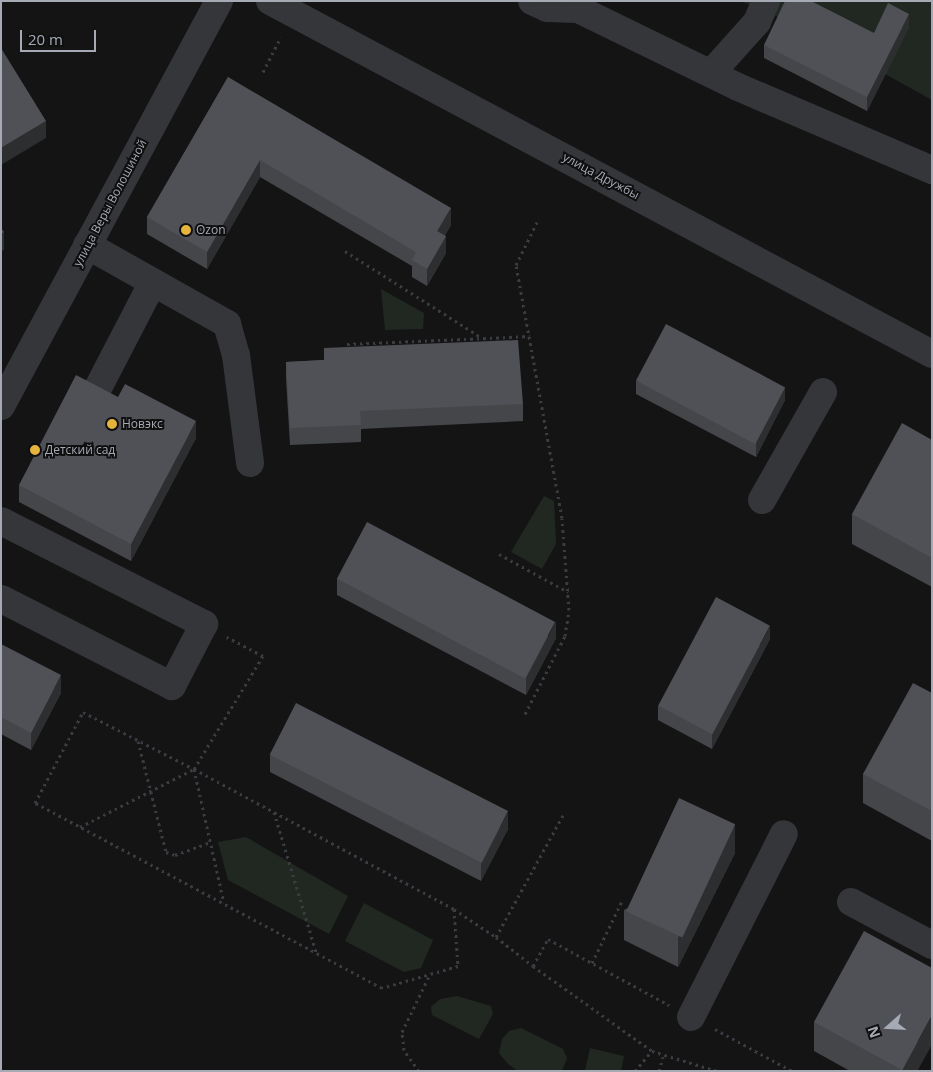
<!DOCTYPE html>
<html>
<head>
<meta charset="utf-8">
<style>
  body { margin:0 }
  #map { position:relative; width:933px; height:1072px; overflow:hidden; background:#141415; font-family:"Open Sans",sans-serif }
  div>[style] { position:absolute }
  [style*='--x'] { left:calc(var(--x)*1px); top:calc(var(--y)*1px); width:calc(var(--w)*1px); rotate:calc(var(--a)*1deg) }
  .green>* { inset:0; background:#202821 }
  .path>* { height:3px; margin-top:-1.5px; transform-origin:0; background:repeating-linear-gradient(90deg,#3b3c41 0 2.5px,transparent 0 6.5px) }
  .minor>* { height:28px; margin:-14px; padding:0 14px; transform-origin:14px; border-radius:14px; background:#35363a }
  .wall>* { inset:0; background:#45464a }
  .shaded-wall>* { inset:0; background:#2d2e30 }
  .building>* { inset:0; background:#505156; transform-origin:0 0 }
  .dots>* { width:14px; height:14px; translate:-50% -50%; box-sizing:border-box; border:2px solid #0f0f10; border-radius:50% }
  span { translate:-50% -50%; white-space:nowrap; text-align:center; line-height:1.15; -webkit-text-stroke:4px #0f0f10; paint-order:stroke }
  .street-label { font-size:12px; color:#a6aab5 }
  .poi-label { font-size:12px; color:#a6aab5 }
  .left { translate:0 -50%; text-align:left }
  .frame { position:absolute; inset:0; border:2px solid #a6aab5; pointer-events:none }
  .north { position:absolute; left:863px; top:1002px; width:50px; height:50px; -webkit-text-stroke:4px #0f0f10; paint-order:stroke; rotate:251deg; font-size:14px; font-weight:700; line-height:20px; text-align:center; color:#a6aab5 }
  .north::after { content:''; display:block; margin:auto; width:18px; height:22px; background:#a6aab5; clip-path:polygon(50% 0,100% 100%,50% 72%,0 100%) }
  .scale { position:absolute; left:20px; top:30px; width:76px; height:22px; box-sizing:border-box; border:2px solid #a6aab5; border-top:0; padding-left:6px; font-size:15px; line-height:18px; white-space:nowrap; color:#a6aab5; -webkit-text-stroke:4px #0f0f10; paint-order:stroke }
</style>
</head>
<body>
<div id="map">
  <div class="green">
    <i style="clip-path:polygon(740px 1px,932px 1px,932px 100px,795px 24px)"></i>
    <i style="clip-path:polygon(381px 289px,424px 313px,423px 329px,385px 330px)"></i>
    <i style="clip-path:polygon(544px 496px,554px 501px,556px 544px,542px 569px,511px 552px)"></i>
    <i style="clip-path:polygon(246px 837px,348px 896px,329px 934px,228px 880px,218px 842px)"></i>
    <i style="clip-path:polygon(364px 903px,433px 940px,421px 968px,404px 972px,345px 941px)"></i>
    <i style="clip-path:polygon(457px 996px,491px 1006px,493px 1014px,479px 1039px,432px 1015px,431px 1007px,440px 999px)"></i>
    <i style="clip-path:polygon(521px 1028px,563px 1049px,567px 1058px,562px 1071px,518px 1071px,508px 1064px,499px 1053px,502px 1039px,509px 1031px)"></i>
    <i style="clip-path:polygon(590px 1048px,624px 1056px,621px 1071px,585px 1071px)"></i>
  </div>
  <div class="path">
    <i style="--x:263;--y:72;--w:39;--a:-63"></i>
    <i style="--x:345;--y:251;--w:162;--a:32.4"></i>
    <i style="--x:347;--y:344;--w:183;--a:-2.5"></i>
    <i style="--x:499;--y:554;--w:79;--a:28.8"></i>
    <i style="--x:525;--y:714;--w:88;--a:-62.9"></i>
    <i style="--x:565;--y:636;--w:26;--a:-81"></i>
    <i style="--x:569;--y:610;--w:92;--a:-94.4"></i>
    <i style="--x:562;--y:518;--w:257;--a:-100.3"></i>
    <i style="--x:516;--y:265;--w:52;--a:-63.9"></i>
    <i style="--x:138;--y:741;--w:114;--a:75.8"></i>
    <i style="--x:166;--y:852;--w:9;--a:18"></i>
    <i style="--x:175;--y:855;--w:37;--a:-20"></i>
    <i style="--x:194;--y:769;--w:295;--a:28.3"></i>
    <i style="--x:454;--y:909;--w:57;--a:86"></i>
    <i style="--x:458;--y:966;--w:79;--a:163.9"></i>
    <i style="--x:382;--y:988;--w:393;--a:-151.9"></i>
    <i style="--x:35;--y:803;--w:103;--a:-62.2"></i>
    <i style="--x:83;--y:712;--w:125;--a:27.2"></i>
    <i style="--x:194;--y:769;--w:132;--a:-58.6"></i>
    <i style="--x:263;--y:656;--w:41;--a:-152.2"></i>
    <i style="--x:274;--y:812;--w:146;--a:73.3"></i>
    <i style="--x:80;--y:827;--w:128;--a:-27"></i>
    <i style="--x:194;--y:769;--w:137;--a:77.4"></i>
    <i style="--x:454;--y:909;--w:50;--a:33.7"></i>
    <i style="--x:496;--y:937;--w:139;--a:-61.2"></i>
    <i style="--x:496;--y:937;--w:47;--a:38.1"></i>
    <i style="--x:533;--y:966;--w:31;--a:-61"></i>
    <i style="--x:548;--y:939;--w:138;--a:28.6"></i>
    <i style="--x:592;--y:963;--w:69;--a:-64.2"></i>
    <i style="--x:533;--y:966;--w:146;--a:35.5"></i>
    <i style="--x:652;--y:1051;--w:68;--a:17.1"></i>
    <i style="--x:715;--y:1029;--w:88;--a:28.6"></i>
    <i style="--x:419;--y:1071;--w:26;--a:-126"></i>
    <i style="--x:404;--y:1050;--w:18;--a:-96"></i>
    <i style="--x:402;--y:1032;--w:64;--a:-64.2"></i>
    <i style="--x:635;--y:1071;--w:26;--a:-50"></i>
    <i style="--x:659;--y:1071;--w:15;--a:-74"></i>
  </div>
  <div class="minor">
    <i style="--x:270;--y:1;--w:750;--a:28.07"></i>
    <i style="--x:532;--y:1;--w:17;--a:25"></i>
    <i style="--x:547;--y:8;--w:31;--a:2"></i>
    <i style="--x:578;--y:9;--w:178;--a:26"></i>
    <i style="--x:738;--y:87;--w:211;--a:23.2"></i>
    <i style="--x:713;--y:71;--w:66;--a:-48.1"></i>
    <i style="--x:757;--y:22;--w:23;--a:-67"></i>
    <i style="--x:87;--y:245;--w:161;--a:29.4"></i>
    <i style="--x:227;--y:324;--w:32;--a:74"></i>
    <i style="--x:236;--y:355;--w:109;--a:82.6"></i>
    <i style="--x:99;--y:386;--w:117;--a:-62.6"></i>
    <i style="--x:1;--y:406;--w:460;--a:-61.7"></i>
    <i style="--x:762;--y:500;--w:124;--a:-60.5"></i>
    <i style="--x:1;--y:521;--w:228;--a:26.9"></i>
    <i style="--x:204;--y:624;--w:70;--a:117.3"></i>
    <i style="--x:172;--y:686;--w:192;--a:-153"></i>
    <i style="--x:851;--y:902;--w:92;--a:28"></i>
    <i style="--x:691;--y:1017;--w:205;--a:-63.1"></i>
  </div>
  <div class="wall">
    <i style="clip-path:polygon(909px 27px,867px 111px,764px 58px,764px 45px,874px 33px)"></i>
    <i style="clip-path:polygon(228px 77px,451px 225px,445px 235px,446px 253px,427px 286px,412px 277px,412px 266px,260px 177px,207px 269px,147px 234px,147px 217px)"></i>
    <i style="clip-path:polygon(324px 348px,523px 404px,523px 421px,361px 429px,361px 442px,290px 445px,286px 379px,286px 362px,324px 360px)"></i>
    <i style="clip-path:polygon(636px 381px,785px 400px,756px 457px,636px 394px)"></i>
    <i style="clip-path:polygon(118px 397px,196px 438px,131px 561px,19px 502px,19px 485px)"></i>
    <i style="clip-path:polygon(932px 440px,932px 587px,852px 544px,852px 514px)"></i>
    <i style="clip-path:polygon(337px 578px,556px 638px,526px 695px,337px 595px)"></i>
    <i style="clip-path:polygon(770px 639px,712px 749px,658px 720px,658px 706px)"></i>
    <i style="clip-path:polygon(1px 644px,61px 693px,31px 750px,1px 734px)"></i>
    <i style="clip-path:polygon(932px 693px,932px 841px,863px 803px,863px 774px)"></i>
    <i style="clip-path:polygon(270px 755px,508px 829px,481px 881px,270px 772px)"></i>
    <i style="clip-path:polygon(735px 853px,678px 967px,624px 940px,624px 910px)"></i>
    <i style="clip-path:polygon(814px 1022px,932px 1044px,917px 1071px,850px 1071px,814px 1051px)"></i>
  </div>
  <div class="shaded-wall">
    <i style="clip-path:polygon(909px 14px,909px 27px,867px 111px,867px 97px)"></i>
    <i style="clip-path:polygon(46px 121px,46px 138px,1px 165px,1px 148px)"></i>
    <i style="clip-path:polygon(260px 160px,260px 177px,207px 269px,207px 252px)"></i>
    <i style="clip-path:polygon(451px 208px,451px 225px,437px 248px,437px 231px)"></i>
    <i style="clip-path:polygon(4px 232px,4px 250px,1px 251px,1px 234px)"></i>
    <i style="clip-path:polygon(446px 236px,446px 253px,427px 286px,427px 269px)"></i>
    <i style="clip-path:polygon(785px 387px,785px 400px,756px 457px,756px 443px)"></i>
    <i style="clip-path:polygon(196px 421px,196px 438px,131px 561px,131px 544px)"></i>
    <i style="clip-path:polygon(556px 621px,556px 638px,526px 695px,526px 678px)"></i>
    <i style="clip-path:polygon(770px 626px,770px 639px,712px 749px,712px 735px)"></i>
    <i style="clip-path:polygon(61px 675px,61px 693px,31px 750px,31px 733px)"></i>
    <i style="clip-path:polygon(508px 812px,508px 829px,481px 881px,481px 863px)"></i>
    <i style="clip-path:polygon(735px 824px,735px 853px,678px 967px,678px 938px)"></i>
    <i style="clip-path:polygon(932px 1015px,932px 1044px,917px 1071px,902px 1071px)"></i>
  </div>
  <div class="building">
    <i style="clip-path:polygon(785px 1px,811px 1px,874px 33px,888px 3px,909px 14px,867px 97px,764px 45px)"></i>
    <i style="clip-path:polygon(1px 48px,46px 121px,1px 148px)"></i>
    <i style="clip-path:polygon(228px 77px,451px 208px,437px 231px,446px 236px,427px 269px,412px 260px,416px 252px,260px 160px,207px 252px,147px 217px)"></i>
    <i style="clip-path:polygon(1px 228px,4px 232px,1px 234px)"></i>
    <i style="left:666px;top:324px;width:135px;height:64px;rotate:28deg"></i>
    <i style="clip-path:polygon(518px 340px,523px 404px,360px 411px,361px 425px,290px 428px,286px 362px,324px 360px,324px 348px)"></i>
    <i style="clip-path:polygon(76px 375px,118px 397px,125px 384px,196px 421px,131px 544px,19px 485px)"></i>
    <i style="clip-path:polygon(902px 423px,932px 440px,932px 558px,852px 514px)"></i>
    <i style="left:367px;top:522px;width:213px;height:64px;rotate:28deg"></i>
    <i style="left:716px;top:597px;width:61px;height:123px;rotate:28deg"></i>
    <i style="clip-path:polygon(1px 644px,61px 675px,31px 733px,1px 717px)"></i>
    <i style="clip-path:polygon(913px 683px,932px 693px,932px 811px,863px 774px)"></i>
    <i style="left:296px;top:703px;width:238px;height:58px;rotate:27deg"></i>
    <i style="left:679px;top:798px;width:62px;height:125px;rotate:25deg"></i>
    <i style="clip-path:polygon(864px 931px,932px 968px,932px 1015px,902px 1070px,814px 1022px)"></i>
  </div>
  <div class="dots">
    <i style="left:186px;top:230px;background:#e4b43d"></i>
    <i style="left:112px;top:424px;background:#e4b43d"></i>
    <i style="left:35px;top:450px;background:#e4b43d"></i>
  </div>
  <div class="street-label">
    <span style="left:601px;top:176px;rotate:28deg">улица Дружбы</span>
    <span style="left:110px;top:203px;rotate:-62deg">улица Веры Волошиной</span>
  </div>
  <div class="poi-label">
    <span class="left" style="left:196px;top:230px">Ozon</span>
    <span class="left" style="left:122px;top:424px">Новэкс</span>
    <span class="left" style="left:45px;top:450px">Детский сад</span>
  </div>
  <div class="frame"></div>
  <div class="north">N</div>
  <div class="scale">20 m</div>
</div>
</body>
</html>
